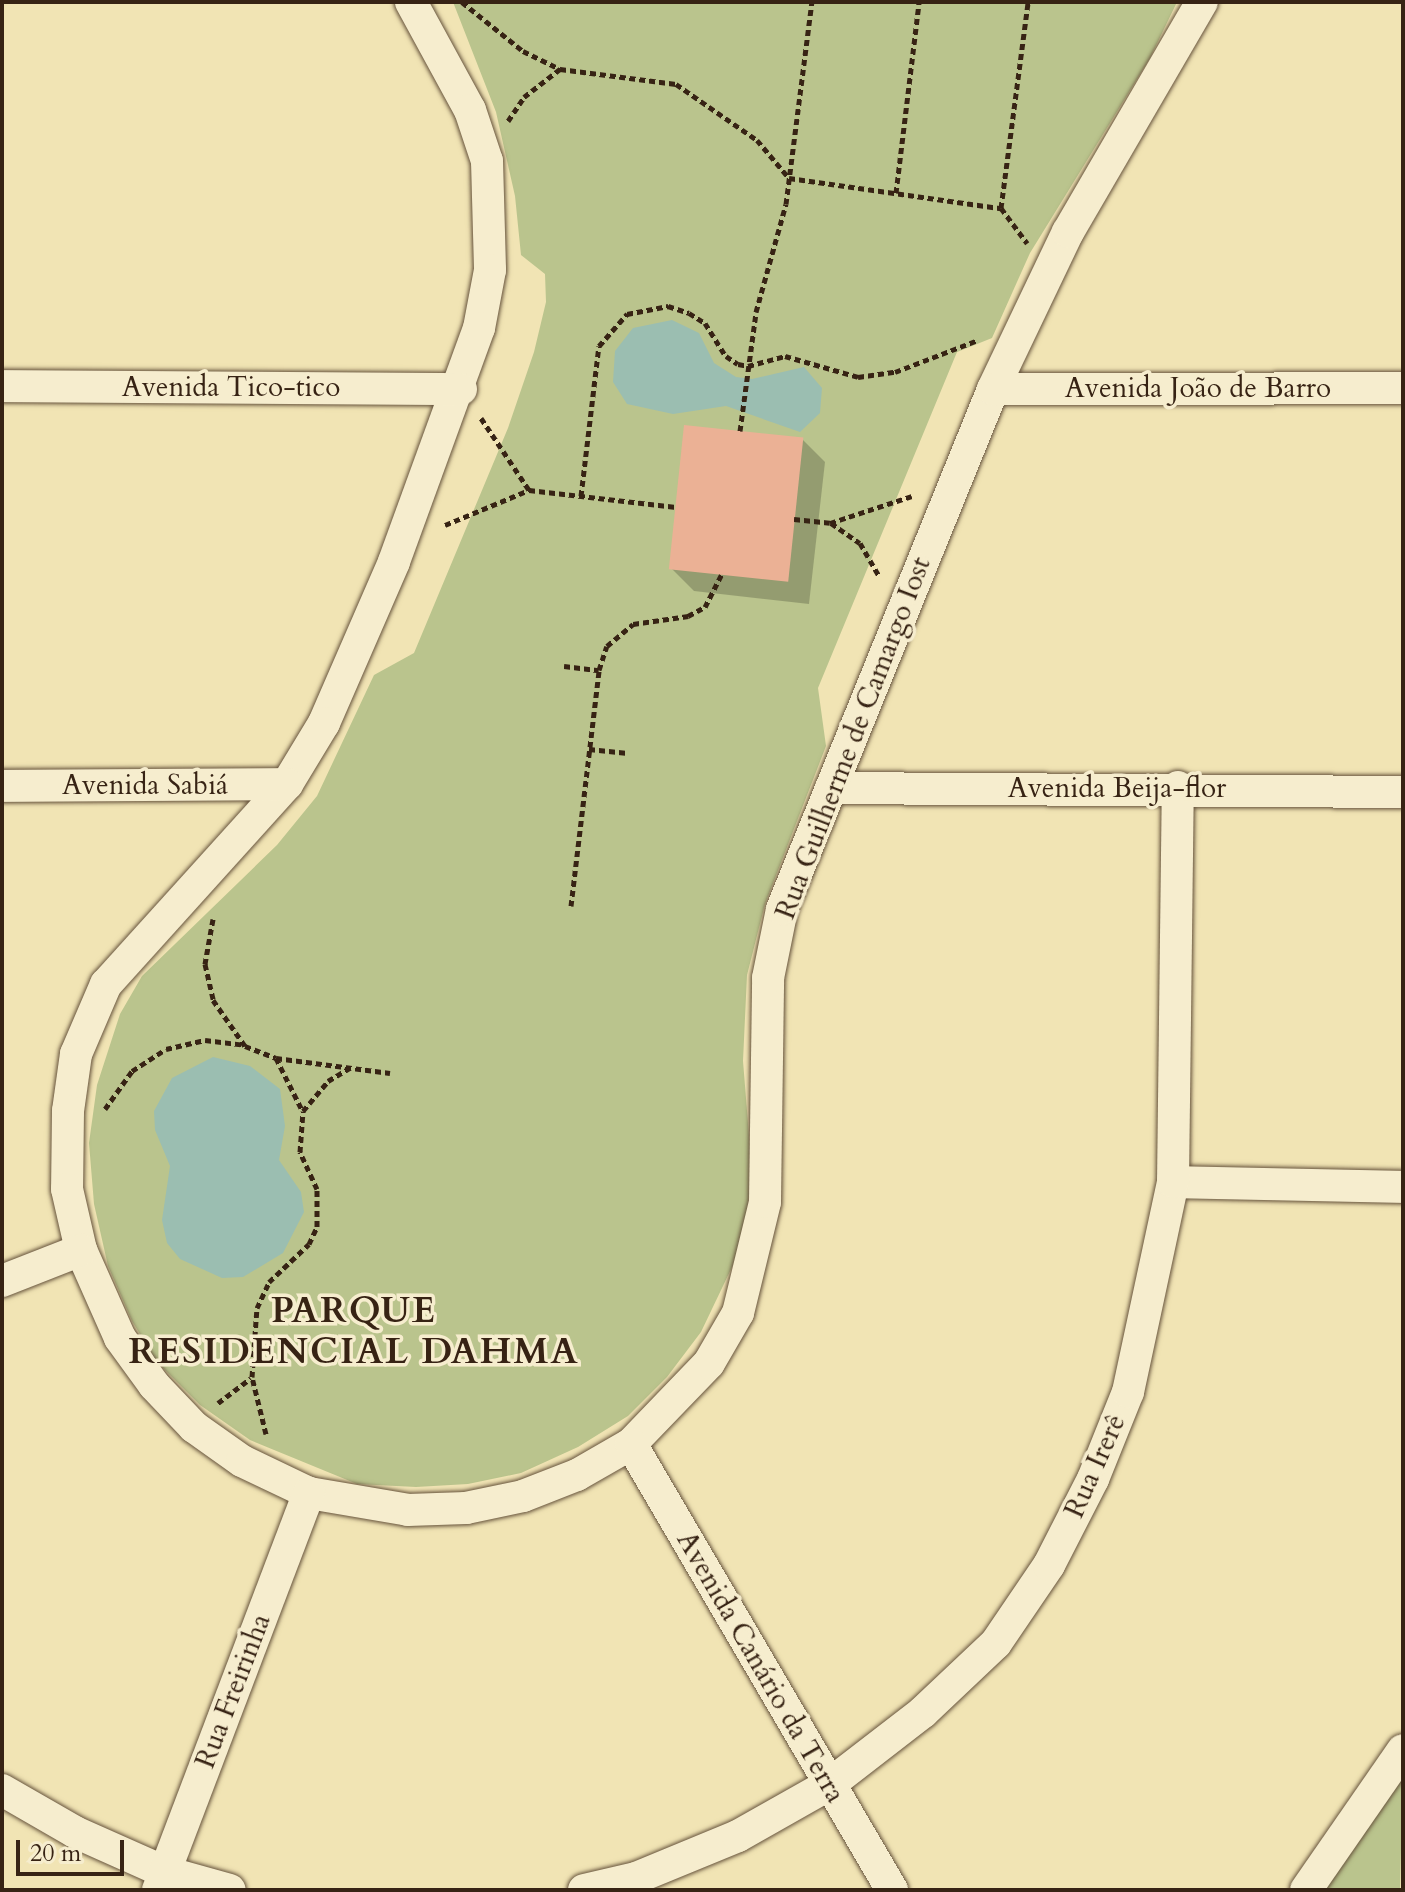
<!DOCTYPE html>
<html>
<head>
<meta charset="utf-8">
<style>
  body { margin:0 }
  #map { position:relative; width:1405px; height:1892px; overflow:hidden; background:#f1e4b4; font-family:Cardo,serif }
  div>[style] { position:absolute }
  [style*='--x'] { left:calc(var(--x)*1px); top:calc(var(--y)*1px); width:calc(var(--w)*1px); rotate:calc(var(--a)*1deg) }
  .green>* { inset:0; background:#bac48d }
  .water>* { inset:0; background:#9bbeb1 }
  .shadow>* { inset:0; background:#0003 }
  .building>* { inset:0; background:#ebb195; transform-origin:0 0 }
  .path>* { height:5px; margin-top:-2.5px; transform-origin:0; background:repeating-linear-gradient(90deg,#372314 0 6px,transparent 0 10px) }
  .roads { filter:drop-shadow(0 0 2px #66533c) drop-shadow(0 0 2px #66533c) }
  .minor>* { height:32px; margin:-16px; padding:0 16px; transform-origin:16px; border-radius:16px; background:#f6edce }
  span { translate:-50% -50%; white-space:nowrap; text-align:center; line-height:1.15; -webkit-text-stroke:7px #f6edce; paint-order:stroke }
  .street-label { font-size:28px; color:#372314 }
  .district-label { font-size:36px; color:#372314; font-weight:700; letter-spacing:2px }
  .frame { position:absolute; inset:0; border:4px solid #372314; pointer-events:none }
  .scale { position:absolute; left:16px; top:1840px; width:108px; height:36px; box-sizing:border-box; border:4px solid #372314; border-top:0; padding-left:10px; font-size:24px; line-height:28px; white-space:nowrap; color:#372314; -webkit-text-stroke:6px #f6edce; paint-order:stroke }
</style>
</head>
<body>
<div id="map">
  <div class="green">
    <i style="clip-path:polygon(453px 2px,1177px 2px,1150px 58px,1030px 253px,992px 338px,957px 352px,818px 688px,826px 746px,765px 904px,747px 975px,743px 1061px,752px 1173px,747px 1211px,733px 1265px,701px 1332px,667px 1377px,628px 1416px,578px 1447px,521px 1473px,468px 1484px,416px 1487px,357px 1484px,250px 1440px,200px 1405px,157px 1362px,132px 1321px,108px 1266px,94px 1204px,89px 1143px,97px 1085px,120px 1014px,142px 976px,277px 845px,317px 796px,374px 675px,414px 653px,508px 428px,534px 352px,546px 302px,545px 274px,521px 255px,515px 196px,496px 112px)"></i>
    <i style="clip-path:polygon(1403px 1769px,1400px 1890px,1321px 1890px)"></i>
  </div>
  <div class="water">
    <i style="clip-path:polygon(672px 320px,699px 333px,714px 363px,736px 377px,752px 379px,804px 367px,822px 388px,820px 413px,800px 432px,726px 406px,673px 414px,627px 404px,613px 382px,615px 351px,633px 328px)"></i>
    <i style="clip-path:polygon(213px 1057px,250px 1066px,280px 1089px,285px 1126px,279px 1160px,301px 1192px,304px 1212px,283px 1253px,243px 1277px,222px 1278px,180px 1259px,167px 1243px,162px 1220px,170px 1166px,155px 1130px,154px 1111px,172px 1078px)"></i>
  </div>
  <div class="shadow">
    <i style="clip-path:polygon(802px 439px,825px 462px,809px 604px,694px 591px,671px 568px)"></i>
  </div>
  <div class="building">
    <i style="left:684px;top:425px;width:120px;height:145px;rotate:6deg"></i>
  </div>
  <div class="path">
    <i style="--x:462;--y:2;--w:78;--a:38.8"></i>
    <i style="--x:523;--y:51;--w:41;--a:25.9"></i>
    <i style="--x:560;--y:69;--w:117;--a:7.4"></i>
    <i style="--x:676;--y:84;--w:98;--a:34.7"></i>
    <i style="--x:757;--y:140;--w:50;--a:49.9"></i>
    <i style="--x:789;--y:178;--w:214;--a:8.1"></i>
    <i style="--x:1001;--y:208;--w:44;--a:53.4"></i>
    <i style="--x:508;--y:121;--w:29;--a:-56"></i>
    <i style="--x:524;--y:97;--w:46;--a:-37.9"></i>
    <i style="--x:896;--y:193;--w:192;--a:-83.1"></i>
    <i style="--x:1001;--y:208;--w:208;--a:-82.5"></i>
    <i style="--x:481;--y:418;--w:87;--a:56.3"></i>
    <i style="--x:740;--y:431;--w:120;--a:-82.3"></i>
    <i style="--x:756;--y:312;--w:112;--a:-74.5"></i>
    <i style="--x:786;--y:204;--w:204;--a:-82.7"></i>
    <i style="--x:581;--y:496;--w:151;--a:-83.2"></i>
    <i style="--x:599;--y:346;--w:43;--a:-48.8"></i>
    <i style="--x:627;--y:314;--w:42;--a:-11"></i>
    <i style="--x:668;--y:306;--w:22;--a:18"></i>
    <i style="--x:689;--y:313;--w:19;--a:32"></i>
    <i style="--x:705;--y:323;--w:39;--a:58"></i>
    <i style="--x:726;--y:356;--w:14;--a:34"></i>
    <i style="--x:738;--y:364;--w:10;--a:11"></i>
    <i style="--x:748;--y:366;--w:38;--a:-15"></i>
    <i style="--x:785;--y:356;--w:76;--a:16"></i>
    <i style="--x:858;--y:377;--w:37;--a:-8"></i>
    <i style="--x:895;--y:372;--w:89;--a:-21.1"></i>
    <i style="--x:794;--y:519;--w:36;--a:6"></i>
    <i style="--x:830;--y:523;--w:86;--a:-18.2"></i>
    <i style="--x:831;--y:523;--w:35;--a:35"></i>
    <i style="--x:860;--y:543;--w:39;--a:60"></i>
    <i style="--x:445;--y:525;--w:91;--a:-22.6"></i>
    <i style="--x:529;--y:490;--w:148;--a:6.6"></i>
    <i style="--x:564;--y:666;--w:35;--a:7"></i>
    <i style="--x:589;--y:749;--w:39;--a:6"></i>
    <i style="--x:571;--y:906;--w:238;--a:-83.2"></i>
    <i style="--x:599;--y:670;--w:25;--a:-72"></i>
    <i style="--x:607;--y:646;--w:34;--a:-40"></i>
    <i style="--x:633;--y:624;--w:56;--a:-8.3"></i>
    <i style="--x:688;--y:616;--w:19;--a:-28"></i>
    <i style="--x:705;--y:607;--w:36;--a:-63"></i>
    <i style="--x:213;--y:919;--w:46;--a:100.1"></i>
    <i style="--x:205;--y:964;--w:37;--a:77"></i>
    <i style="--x:213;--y:1000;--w:56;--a:55.2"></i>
    <i style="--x:245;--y:1046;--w:33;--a:21"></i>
    <i style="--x:276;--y:1058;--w:115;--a:7.5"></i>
    <i style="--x:276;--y:1058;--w:58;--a:63.4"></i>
    <i style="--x:105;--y:1109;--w:47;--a:-54.6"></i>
    <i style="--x:132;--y:1071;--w:40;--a:-32.9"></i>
    <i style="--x:166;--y:1049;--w:40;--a:-13"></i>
    <i style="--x:205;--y:1040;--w:38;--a:7"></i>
    <i style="--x:218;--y:1403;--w:41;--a:-37.1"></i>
    <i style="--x:266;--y:1434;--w:59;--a:-103.8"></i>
    <i style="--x:252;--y:1377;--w:69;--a:-85.9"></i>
    <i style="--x:257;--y:1308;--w:29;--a:-65"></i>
    <i style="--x:269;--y:1282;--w:55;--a:-43.5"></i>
    <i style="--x:309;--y:1244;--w:19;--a:-65"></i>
    <i style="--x:317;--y:1227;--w:38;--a:-90"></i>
    <i style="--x:317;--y:1189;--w:41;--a:-114.7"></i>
    <i style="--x:300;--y:1152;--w:41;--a:-85.8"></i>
    <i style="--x:303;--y:1111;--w:39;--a:-50"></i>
    <i style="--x:328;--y:1081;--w:27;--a:-31"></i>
  </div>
  <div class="roads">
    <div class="minor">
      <i style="--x:411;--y:2;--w:123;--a:61.4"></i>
      <i style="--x:470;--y:110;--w:54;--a:71.6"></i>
      <i style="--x:487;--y:161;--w:109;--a:88.4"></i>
      <i style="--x:490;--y:270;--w:59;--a:100.7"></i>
      <i style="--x:479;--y:328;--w:249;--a:110"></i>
      <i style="--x:394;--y:562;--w:176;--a:113.5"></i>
      <i style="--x:324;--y:723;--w:71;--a:121.2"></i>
      <i style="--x:287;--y:784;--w:270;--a:132.1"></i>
      <i style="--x:106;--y:984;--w:76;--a:113.2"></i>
      <i style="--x:76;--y:1054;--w:58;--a:98"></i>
      <i style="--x:68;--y:1111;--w:78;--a:90.7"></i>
      <i style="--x:67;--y:1189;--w:63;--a:77.1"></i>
      <i style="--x:81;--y:1250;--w:96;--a:66.1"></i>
      <i style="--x:120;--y:1338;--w:58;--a:54.1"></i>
      <i style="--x:154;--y:1385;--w:58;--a:46.4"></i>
      <i style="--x:194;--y:1427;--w:59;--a:35.3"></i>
      <i style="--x:242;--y:1461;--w:74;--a:25.5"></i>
      <i style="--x:309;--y:1493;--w:100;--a:9.7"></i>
      <i style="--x:408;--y:1510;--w:58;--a:-2"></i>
      <i style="--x:466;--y:1508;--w:58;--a:-11.9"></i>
      <i style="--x:523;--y:1496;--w:58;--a:-21.3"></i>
      <i style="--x:577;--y:1475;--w:62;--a:-29.9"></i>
      <i style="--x:631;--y:1444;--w:112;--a:-46.1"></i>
      <i style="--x:709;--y:1363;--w:58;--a:-59.9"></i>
      <i style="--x:738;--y:1313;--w:114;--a:-76.3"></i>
      <i style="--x:765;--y:1202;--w:224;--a:-89.2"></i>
      <i style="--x:768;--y:978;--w:70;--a:-78.5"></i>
      <i style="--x:782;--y:909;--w:561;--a:-67.91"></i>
      <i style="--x:993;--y:389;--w:174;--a:-64.5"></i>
      <i style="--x:1068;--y:232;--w:266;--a:-59.8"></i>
      <i style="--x:2;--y:386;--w:459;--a:0.4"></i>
      <i style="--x:993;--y:389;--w:410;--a:-0.1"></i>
      <i style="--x:2;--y:786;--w:285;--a:-0.4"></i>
      <i style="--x:831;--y:788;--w:572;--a:0.4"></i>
      <i style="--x:1173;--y:1182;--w:230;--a:1.2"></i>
      <i style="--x:2;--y:1281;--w:85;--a:-21.4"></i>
      <i style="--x:631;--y:1444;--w:517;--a:59.66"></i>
      <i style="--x:2;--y:1790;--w:84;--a:29.9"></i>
      <i style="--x:75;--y:1832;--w:98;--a:24"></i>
      <i style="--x:165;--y:1872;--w:67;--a:15.5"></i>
      <i style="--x:158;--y:1890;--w:425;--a:-69.2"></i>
      <i style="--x:584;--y:1890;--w:53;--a:-13"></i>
      <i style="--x:636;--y:1878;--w:110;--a:-22.4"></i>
      <i style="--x:738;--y:1836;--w:106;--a:-29.5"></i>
      <i style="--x:830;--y:1784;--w:118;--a:-37.7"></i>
      <i style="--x:923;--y:1712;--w:100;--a:-43.4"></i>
      <i style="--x:996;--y:1643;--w:94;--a:-55.8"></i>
      <i style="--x:1049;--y:1565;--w:97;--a:-62.9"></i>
      <i style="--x:1093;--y:1479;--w:94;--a:-68.1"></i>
      <i style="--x:1128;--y:1392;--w:215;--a:-77.9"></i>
      <i style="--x:1173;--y:1182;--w:395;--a:-89.3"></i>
      <i style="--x:1306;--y:1890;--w:170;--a:-55.3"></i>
    </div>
  </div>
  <div class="street-label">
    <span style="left:231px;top:387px">Avenida Tico-tico</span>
    <span style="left:1198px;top:388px">Avenida João de Barro</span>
    <span style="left:853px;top:738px;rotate:-69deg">Rua Guilherme de Camargo Iost</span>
    <span style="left:145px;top:785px">Avenida Sabiá</span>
    <span style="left:1117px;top:788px">Avenida Beija-flor</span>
    <span style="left:1095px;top:1466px;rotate:-66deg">Rua Irerê</span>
    <span style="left:761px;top:1667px;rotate:60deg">Avenida Canário da Terra</span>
    <span style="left:233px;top:1691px;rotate:-69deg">Rua Freirinha</span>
  </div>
  <div class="district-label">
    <span style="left:354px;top:1331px">PARQUE<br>RESIDENCIAL DAHMA</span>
  </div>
  <div class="frame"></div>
  <div class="scale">20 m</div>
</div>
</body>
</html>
